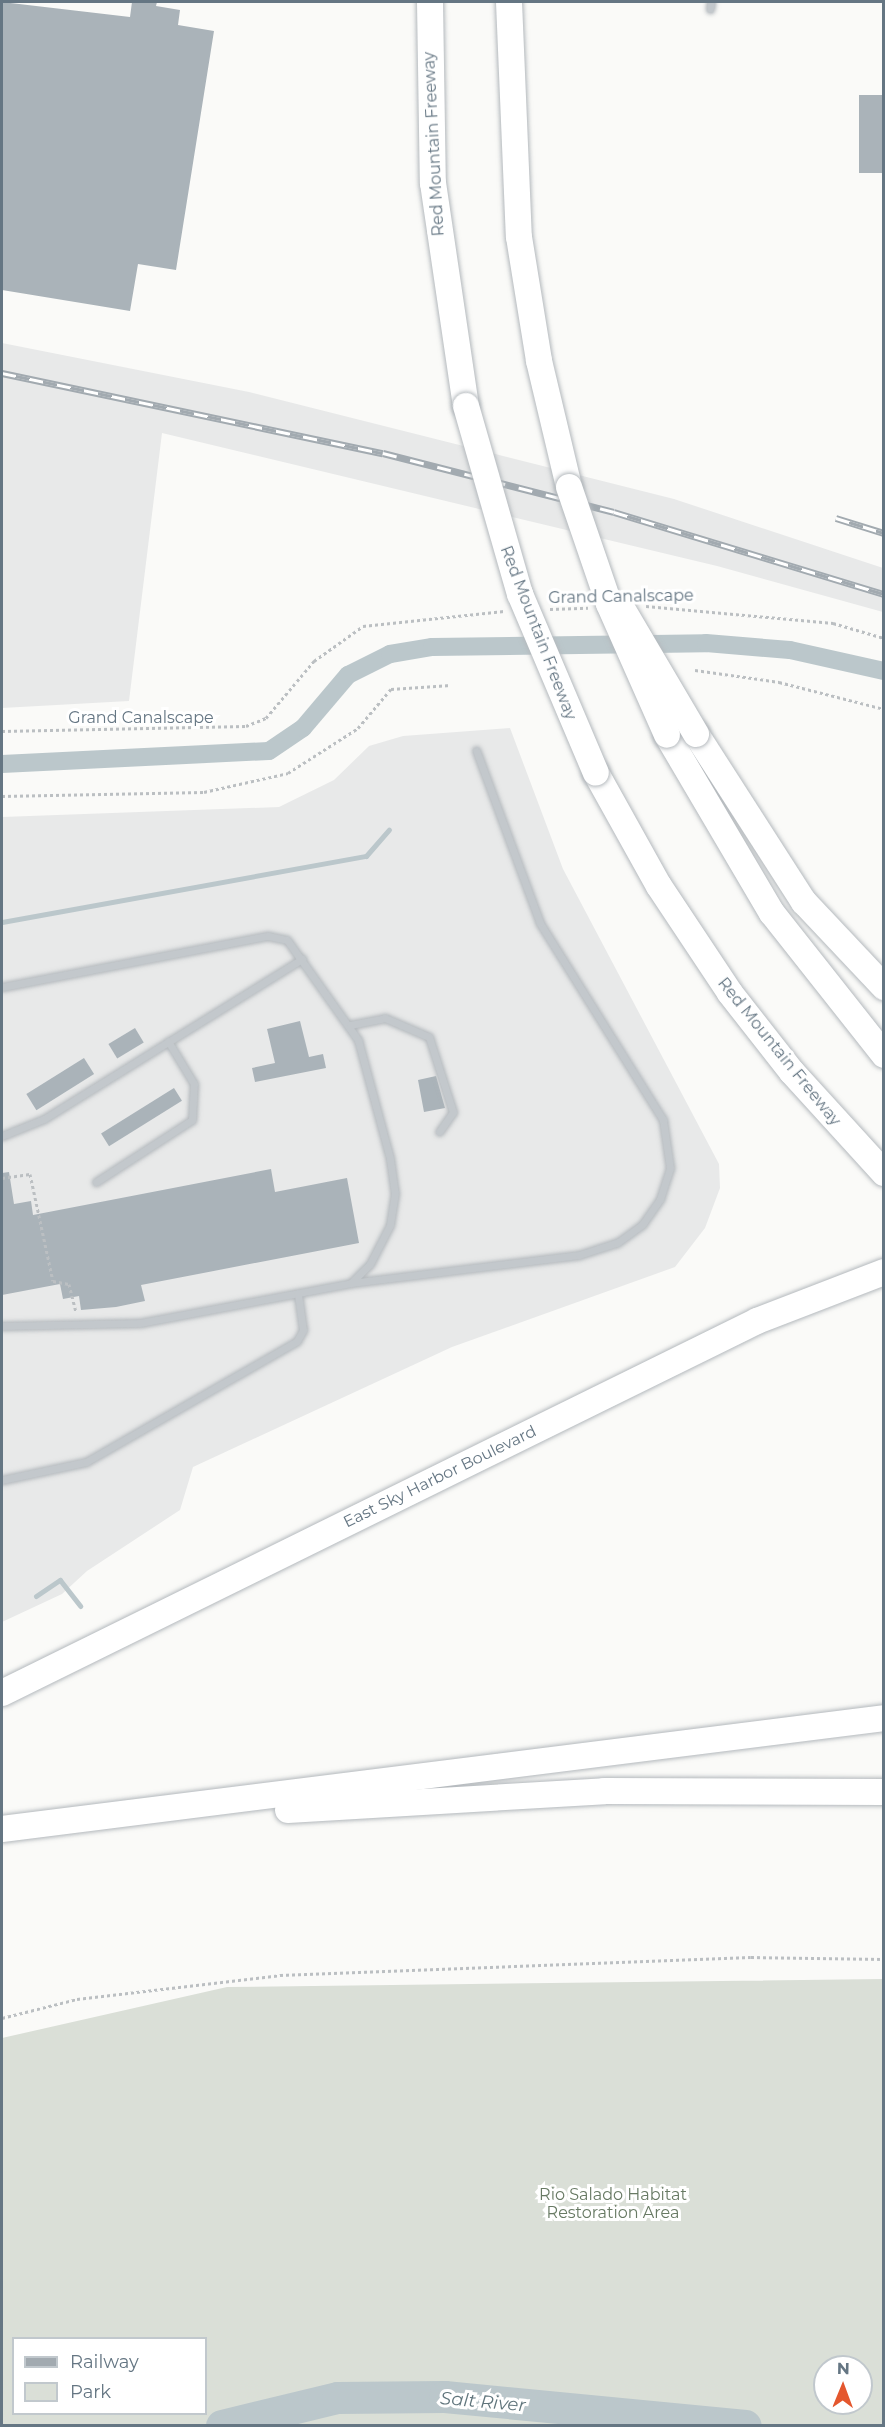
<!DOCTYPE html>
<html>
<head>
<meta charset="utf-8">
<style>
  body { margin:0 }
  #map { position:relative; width:885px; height:2427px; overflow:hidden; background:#fafaf8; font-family:Montserrat,sans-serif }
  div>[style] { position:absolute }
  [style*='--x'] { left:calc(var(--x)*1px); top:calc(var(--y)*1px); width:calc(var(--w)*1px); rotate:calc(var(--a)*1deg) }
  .built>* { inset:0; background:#e8e9e9 }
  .green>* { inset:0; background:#dadfd7 }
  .stream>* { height:5px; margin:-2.5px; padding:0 2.5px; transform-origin:2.5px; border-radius:2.5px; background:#bbc7cb }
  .canal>* { height:18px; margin:-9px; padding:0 9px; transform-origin:9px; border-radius:9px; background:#bbc7cb }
  .river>* { height:32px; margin:-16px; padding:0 16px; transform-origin:16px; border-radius:16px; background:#bbc7cb }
  .building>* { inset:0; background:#aab3b9; transform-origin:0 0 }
  .path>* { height:3px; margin-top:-1.5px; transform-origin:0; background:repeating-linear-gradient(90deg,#bbbfc2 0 3px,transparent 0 6px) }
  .roads { filter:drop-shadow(0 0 2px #b4b9bd) drop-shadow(0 0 2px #b4b9bd) }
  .service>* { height:7px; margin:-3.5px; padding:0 3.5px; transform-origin:3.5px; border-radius:3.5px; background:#c3c8cc }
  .motorway>* { height:26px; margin:-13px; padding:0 13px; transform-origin:13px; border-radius:13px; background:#fff }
  .rail>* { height:7px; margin-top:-3.5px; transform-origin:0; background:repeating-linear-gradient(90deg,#fff 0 14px,#a2aab0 0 28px); box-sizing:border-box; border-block:2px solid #a2aab0 }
  .bridges { filter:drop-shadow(0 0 2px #b4b9bd) drop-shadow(0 0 2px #b4b9bd) }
  .motorway-bridge>* { height:26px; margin:-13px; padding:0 13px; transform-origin:13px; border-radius:13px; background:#fff }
  span { translate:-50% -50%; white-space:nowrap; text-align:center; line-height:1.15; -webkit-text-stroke:6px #fff; paint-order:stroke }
  .street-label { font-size:16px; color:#657683 }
  .park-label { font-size:16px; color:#687a64 }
  .water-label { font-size:18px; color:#60757c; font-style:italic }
  .frame { position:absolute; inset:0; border:3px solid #657683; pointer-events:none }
  .legend { position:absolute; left:12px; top:2337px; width:195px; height:78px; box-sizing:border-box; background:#fff; border:2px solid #c1c8cd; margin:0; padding:8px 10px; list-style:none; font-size:18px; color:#657683 }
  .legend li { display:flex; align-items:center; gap:12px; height:30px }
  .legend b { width:30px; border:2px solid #c1c8cd }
  .north { position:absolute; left:813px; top:2355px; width:60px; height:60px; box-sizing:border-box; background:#fff; border:2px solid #c1c8cd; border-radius:50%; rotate:1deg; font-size:16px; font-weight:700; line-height:24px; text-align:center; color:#657683 }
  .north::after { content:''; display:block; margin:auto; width:21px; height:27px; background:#e4572e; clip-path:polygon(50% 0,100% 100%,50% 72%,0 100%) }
</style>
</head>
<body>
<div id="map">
  <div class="built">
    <i style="clip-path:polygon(2px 343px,249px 392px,674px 499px,883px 568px,883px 612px,717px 566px,162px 433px,129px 701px,2px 708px)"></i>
    <i style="clip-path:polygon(510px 728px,563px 869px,719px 1164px,720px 1188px,705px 1228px,675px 1267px,452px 1347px,193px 1467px,180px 1510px,87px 1571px,62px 1594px,2px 1622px,2px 817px,279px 807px,334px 780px,369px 746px,403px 736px)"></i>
  </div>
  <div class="green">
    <i style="clip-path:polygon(evenodd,883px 1979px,883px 2425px,2px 2425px,2px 2038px,227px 1987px,883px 1979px,14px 2338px,206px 2338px,206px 2414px,14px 2414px,14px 2338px,883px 1979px,825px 2367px,861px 2367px,861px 2403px,825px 2403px,825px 2367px)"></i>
  </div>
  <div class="stream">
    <i style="--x:2;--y:922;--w:370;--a:-10.3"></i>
    <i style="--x:366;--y:856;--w:35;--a:-49"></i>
    <i style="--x:36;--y:1596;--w:29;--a:-34"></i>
    <i style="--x:60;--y:1580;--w:33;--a:52"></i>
  </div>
  <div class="canal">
    <i style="--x:2;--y:764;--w:267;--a:-2.8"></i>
    <i style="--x:269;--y:751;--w:41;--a:-34.1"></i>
    <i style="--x:303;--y:728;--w:70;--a:-49.7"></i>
    <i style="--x:348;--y:675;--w:47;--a:-26.6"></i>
    <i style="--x:390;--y:654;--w:43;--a:-9.5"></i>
    <i style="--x:432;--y:647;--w:274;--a:-0.8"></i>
    <i style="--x:706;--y:643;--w:84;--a:4.8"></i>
    <i style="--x:790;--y:650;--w:96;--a:12.6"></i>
  </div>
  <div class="river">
    <i style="--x:222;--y:2426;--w:119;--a:-13.6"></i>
    <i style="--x:338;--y:2398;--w:107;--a:-0.5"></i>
    <i style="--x:445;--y:2397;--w:302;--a:5.5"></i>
  </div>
  <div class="building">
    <i style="clip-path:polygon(2px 2px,130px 17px,132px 2px,157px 2px,156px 6px,180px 10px,178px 25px,214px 31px,176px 270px,138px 264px,130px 311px,2px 290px)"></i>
    <i style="left:859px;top:95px;width:25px;height:78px"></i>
    <i style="clip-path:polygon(300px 1021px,309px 1057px,323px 1054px,326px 1068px,255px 1082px,252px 1068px,275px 1063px,267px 1029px)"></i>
    <i style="left:135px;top:1028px;width:17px;height:31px;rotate:59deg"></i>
    <i style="left:84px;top:1058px;width:19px;height:68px;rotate:58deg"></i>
    <i style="clip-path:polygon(436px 1076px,445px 1108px,424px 1112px,418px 1080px)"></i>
    <i style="left:174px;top:1088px;width:15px;height:86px;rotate:58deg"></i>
    <i style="clip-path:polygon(271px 1169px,275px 1192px,347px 1178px,359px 1243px,141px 1285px,145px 1301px,116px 1307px,81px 1310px,79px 1296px,63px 1299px,60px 1284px,2px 1295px,2px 1173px,9px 1172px,14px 1204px,31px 1201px,33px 1215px)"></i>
  </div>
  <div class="path">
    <i style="--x:646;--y:606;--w:188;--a:5.2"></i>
    <i style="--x:833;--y:623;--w:53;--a:16.4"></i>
    <i style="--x:550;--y:609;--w:38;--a:-2"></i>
    <i style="--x:695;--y:670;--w:85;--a:8.1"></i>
    <i style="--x:779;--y:682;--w:108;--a:14.4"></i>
    <i style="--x:2;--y:731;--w:244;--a:-1.2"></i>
    <i style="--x:246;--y:726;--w:22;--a:-22"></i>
    <i style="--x:266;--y:718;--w:75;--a:-49.9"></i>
    <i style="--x:314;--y:661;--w:60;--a:-35.5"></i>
    <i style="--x:363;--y:626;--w:142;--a:-6.1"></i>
    <i style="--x:2;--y:796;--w:202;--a:-1.1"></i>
    <i style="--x:204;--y:792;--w:86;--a:-12.7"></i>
    <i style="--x:288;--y:773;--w:83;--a:-32.7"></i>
    <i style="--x:358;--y:728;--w:51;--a:-49.8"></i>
    <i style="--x:391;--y:689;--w:60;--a:-3.8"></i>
    <i style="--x:2;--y:1178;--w:28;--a:-8"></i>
    <i style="--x:30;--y:1174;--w:109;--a:77.9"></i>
    <i style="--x:53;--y:1281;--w:16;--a:11"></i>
    <i style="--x:69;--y:1284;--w:29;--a:76"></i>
    <i style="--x:2;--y:2018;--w:77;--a:-14.2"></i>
    <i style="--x:77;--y:1999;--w:204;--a:-6.7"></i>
    <i style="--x:280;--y:1975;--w:471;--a:-2.2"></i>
    <i style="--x:751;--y:1957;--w:133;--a:0.9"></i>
  </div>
  <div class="roads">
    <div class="service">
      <i style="--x:710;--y:9;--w:7;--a:-82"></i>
      <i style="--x:2;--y:987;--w:271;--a:-10.9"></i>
      <i style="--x:268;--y:936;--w:19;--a:12"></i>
      <i style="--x:287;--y:940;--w:123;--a:54.6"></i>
      <i style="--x:358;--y:1040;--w:123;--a:74.9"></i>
      <i style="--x:390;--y:1159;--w:34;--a:82"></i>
      <i style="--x:395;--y:1193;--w:32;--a:99"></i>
      <i style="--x:390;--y:1225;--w:44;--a:117.1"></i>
      <i style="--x:370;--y:1264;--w:27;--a:135"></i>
      <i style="--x:350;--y:1025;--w:36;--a:-11"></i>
      <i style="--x:385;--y:1018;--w:48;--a:23.4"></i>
      <i style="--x:429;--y:1037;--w:79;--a:72.3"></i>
      <i style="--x:453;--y:1112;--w:24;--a:125"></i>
      <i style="--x:2;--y:1136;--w:45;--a:-22"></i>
      <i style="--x:44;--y:1119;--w:304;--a:-31.8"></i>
      <i style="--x:96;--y:1182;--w:114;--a:-32.9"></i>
      <i style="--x:192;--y:1120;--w:36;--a:-87"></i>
      <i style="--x:194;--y:1084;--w:50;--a:-121.2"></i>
      <i style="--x:2;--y:1326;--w:138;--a:-1.2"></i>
      <i style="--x:140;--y:1323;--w:215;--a:-10.7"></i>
      <i style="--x:351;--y:1283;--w:230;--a:-7"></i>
      <i style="--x:579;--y:1255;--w:40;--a:-18"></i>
      <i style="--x:617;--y:1243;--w:31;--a:-36"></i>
      <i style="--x:642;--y:1225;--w:32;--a:-55"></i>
      <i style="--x:660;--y:1199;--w:33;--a:-72"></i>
      <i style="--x:670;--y:1168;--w:49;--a:-98.3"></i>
      <i style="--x:663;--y:1120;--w:232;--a:-122"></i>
      <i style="--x:540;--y:923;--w:184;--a:-110.3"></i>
      <i style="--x:2;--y:1480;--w:86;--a:-12.1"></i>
      <i style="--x:86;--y:1462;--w:243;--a:-29.8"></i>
      <i style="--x:297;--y:1341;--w:13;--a:-61"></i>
      <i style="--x:303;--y:1330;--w:37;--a:-98"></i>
    </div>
    <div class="motorway">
      <i style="--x:430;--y:2;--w:181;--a:89.1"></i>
      <i style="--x:433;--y:183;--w:225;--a:81.6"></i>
      <i style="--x:509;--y:2;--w:235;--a:87.6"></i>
      <i style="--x:519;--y:237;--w:126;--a:80.8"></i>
      <i style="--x:539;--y:361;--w:130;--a:76.6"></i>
      <i style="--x:696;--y:734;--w:200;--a:57.3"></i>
      <i style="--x:804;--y:902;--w:117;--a:46.7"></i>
      <i style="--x:667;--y:735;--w:207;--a:59.5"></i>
      <i style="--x:772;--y:913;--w:181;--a:51.7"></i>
      <i style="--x:596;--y:773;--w:129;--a:60.9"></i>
      <i style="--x:659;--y:886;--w:128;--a:56.4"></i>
      <i style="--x:730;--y:993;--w:100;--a:51.9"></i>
      <i style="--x:792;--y:1072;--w:137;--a:47.7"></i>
      <i style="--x:2;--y:1693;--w:842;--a:-26.23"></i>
      <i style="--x:757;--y:1321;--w:136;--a:-21.1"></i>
      <i style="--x:288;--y:1810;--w:317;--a:-3.4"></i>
      <i style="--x:604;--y:1791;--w:280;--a:0.2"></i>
      <i style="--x:2;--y:1829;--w:889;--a:-7.17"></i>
    </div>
  </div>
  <div class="rail">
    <i style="--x:2;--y:373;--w:389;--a:11.9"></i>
    <i style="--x:383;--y:453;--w:238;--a:14.3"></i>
    <i style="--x:614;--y:512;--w:282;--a:16.9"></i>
    <i style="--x:836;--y:518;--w:50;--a:17.4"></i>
  </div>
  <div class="bridges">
    <div class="motorway-bridge">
      <i style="--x:466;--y:406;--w:196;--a:74"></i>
      <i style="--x:520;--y:594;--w:194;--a:67"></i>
      <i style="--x:569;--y:487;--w:124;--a:71.1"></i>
      <i style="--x:609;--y:604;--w:143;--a:66.1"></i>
      <i style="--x:623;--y:610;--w:144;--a:59.5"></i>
    </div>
  </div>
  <div class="street-label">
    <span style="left:434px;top:144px;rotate:-93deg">Red Mountain Freeway</span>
    <span style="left:621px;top:597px;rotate:-1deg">Grand Canalscape</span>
    <span style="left:538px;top:633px;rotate:69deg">Red Mountain Freeway</span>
    <span style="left:141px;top:718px">Grand Canalscape</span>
    <span style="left:779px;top:1052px;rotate:51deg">Red Mountain Freeway</span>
    <span style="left:440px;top:1477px;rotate:-26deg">East Sky Harbor Boulevard</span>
  </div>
  <div class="park-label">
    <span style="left:613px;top:2204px">Rio Salado Habitat<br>Restoration Area</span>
  </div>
  <div class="water-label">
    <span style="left:483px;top:2402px;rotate:5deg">Salt River</span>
  </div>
  <div class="frame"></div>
  <ul class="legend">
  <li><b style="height:8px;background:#a2aab0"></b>Railway</li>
  <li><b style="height:16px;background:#dadfd7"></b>Park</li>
  </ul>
  <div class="north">N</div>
</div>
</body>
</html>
